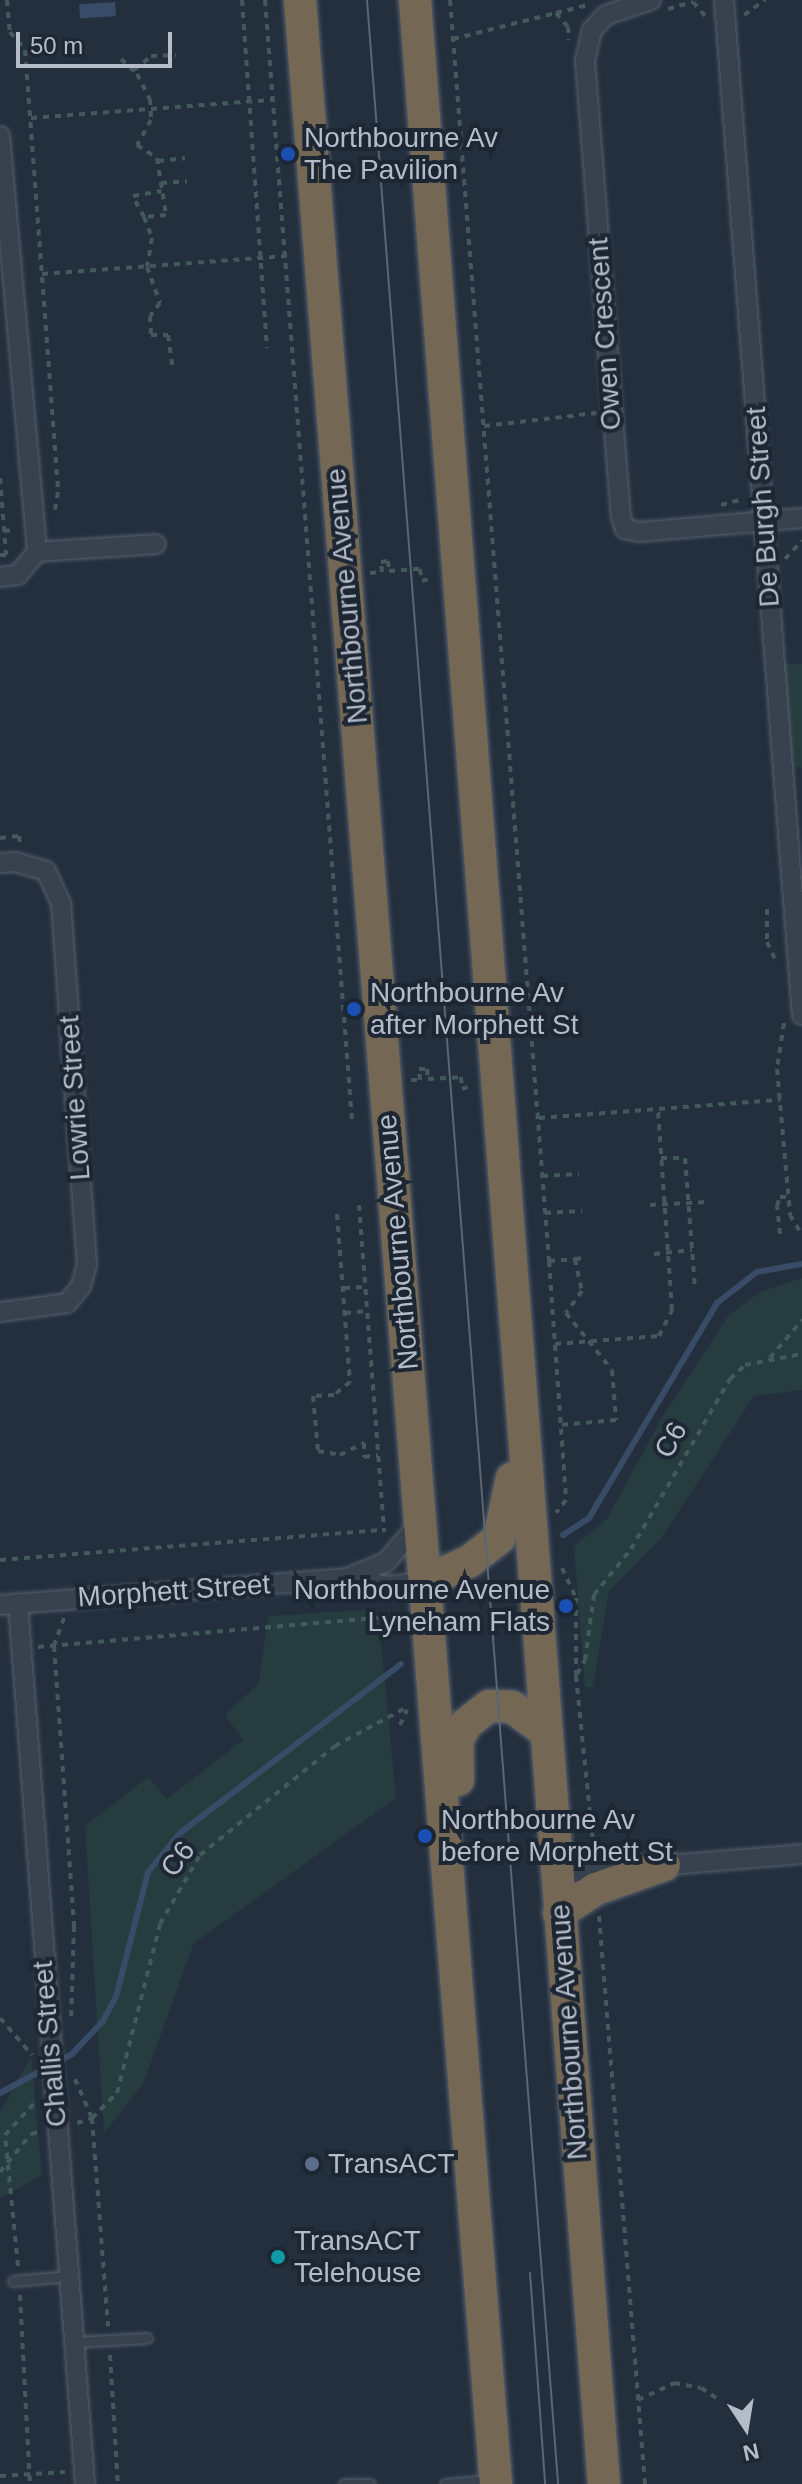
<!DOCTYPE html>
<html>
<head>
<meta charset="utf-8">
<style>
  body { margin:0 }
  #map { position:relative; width:802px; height:2484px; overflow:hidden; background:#242f3e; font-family:Arial,sans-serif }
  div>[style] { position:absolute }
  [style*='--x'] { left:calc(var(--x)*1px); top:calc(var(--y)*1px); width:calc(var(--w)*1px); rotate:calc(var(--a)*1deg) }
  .green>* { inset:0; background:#263c3f }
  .water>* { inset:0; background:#394c67; transform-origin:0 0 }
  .stream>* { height:6px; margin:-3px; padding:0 3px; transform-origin:3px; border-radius:3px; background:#394c67 }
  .path>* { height:4px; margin-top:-2px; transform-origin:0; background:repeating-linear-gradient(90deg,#44595c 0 6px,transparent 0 12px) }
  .roads { filter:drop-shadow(0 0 2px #565f6c) drop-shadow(0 0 2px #565f6c) }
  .lane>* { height:9px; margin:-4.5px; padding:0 4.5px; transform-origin:4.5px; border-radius:4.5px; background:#38414e }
  .street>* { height:18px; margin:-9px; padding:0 9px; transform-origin:9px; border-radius:9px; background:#38414e }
  .highway>* { height:32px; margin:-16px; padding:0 16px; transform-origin:16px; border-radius:16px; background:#746855 }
  .tram>* { height:2px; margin:-1px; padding:0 1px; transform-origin:1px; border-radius:1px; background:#5a6575 }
  .dots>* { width:22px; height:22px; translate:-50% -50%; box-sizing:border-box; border:4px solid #1d2633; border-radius:50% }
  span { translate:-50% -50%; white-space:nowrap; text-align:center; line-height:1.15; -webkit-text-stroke:8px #1d2633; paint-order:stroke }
  .poi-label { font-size:28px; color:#b4bcc9 }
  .left { translate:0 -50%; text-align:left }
  .right { translate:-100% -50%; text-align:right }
  .street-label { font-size:28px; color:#b4bcc9 }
  .north { position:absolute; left:706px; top:2388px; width:80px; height:80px; -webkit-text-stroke:6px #1d2633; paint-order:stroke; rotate:168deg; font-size:22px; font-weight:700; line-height:32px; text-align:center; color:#b4bcc9 }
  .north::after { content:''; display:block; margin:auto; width:28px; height:36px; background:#b4bcc9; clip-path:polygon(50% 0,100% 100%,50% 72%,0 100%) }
  .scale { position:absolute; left:16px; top:32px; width:156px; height:36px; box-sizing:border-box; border:4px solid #b4bcc9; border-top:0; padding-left:10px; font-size:24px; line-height:28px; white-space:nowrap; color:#b4bcc9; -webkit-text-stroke:6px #1d2633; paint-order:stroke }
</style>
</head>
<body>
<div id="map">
  <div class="green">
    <i style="clip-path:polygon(784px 664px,802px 664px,802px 768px,792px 766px)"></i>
    <i style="clip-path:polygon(802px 1278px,802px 1390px,754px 1396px,662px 1537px,609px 1591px,593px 1687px,585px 1687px,574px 1546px,607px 1519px,663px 1416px,728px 1316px,760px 1292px)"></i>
    <i style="clip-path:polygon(378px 1609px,396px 1798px,194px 1943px,143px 2084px,104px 2133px,85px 1826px,148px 1777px,167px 1799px,243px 1740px,225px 1715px,259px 1683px,268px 1616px)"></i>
    <i style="clip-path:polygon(31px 2056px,42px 2175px,0 2198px,0 2113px)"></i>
  </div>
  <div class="water">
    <i style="left:115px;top:2px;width:14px;height:36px;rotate:86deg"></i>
  </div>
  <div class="stream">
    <i style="--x:563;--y:1535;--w:31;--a:-33"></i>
    <i style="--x:589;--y:1518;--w:250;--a:-59.2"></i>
    <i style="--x:717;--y:1303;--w:51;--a:-37.8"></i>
    <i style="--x:757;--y:1272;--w:46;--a:-10.1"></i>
    <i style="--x:0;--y:2093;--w:82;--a:-28.4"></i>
    <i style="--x:72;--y:2054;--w:45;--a:-46.8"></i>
    <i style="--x:103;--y:2021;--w:27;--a:-62"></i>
    <i style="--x:116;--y:1997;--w:129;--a:-75.6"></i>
    <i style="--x:148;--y:1872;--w:50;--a:-50.6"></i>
    <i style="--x:180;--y:1833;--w:278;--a:-37.4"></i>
  </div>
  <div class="path">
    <i style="--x:7;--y:0;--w:32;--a:85"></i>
    <i style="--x:10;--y:32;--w:23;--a:50"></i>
    <i style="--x:25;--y:50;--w:443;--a:85.7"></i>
    <i style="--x:58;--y:492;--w:22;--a:100"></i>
    <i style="--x:242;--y:0;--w:349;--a:85.9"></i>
    <i style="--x:265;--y:0;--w:1124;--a:85.56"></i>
    <i style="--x:450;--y:0;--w:1265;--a:85.51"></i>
    <i style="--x:549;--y:1261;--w:240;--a:85.9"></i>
    <i style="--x:566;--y:1500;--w:16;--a:128"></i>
    <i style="--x:668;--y:9;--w:26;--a:-16"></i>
    <i style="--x:693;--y:2;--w:21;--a:49"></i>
    <i style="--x:556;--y:13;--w:34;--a:-14"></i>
    <i style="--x:744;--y:15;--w:26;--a:-36"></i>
    <i style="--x:453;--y:39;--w:106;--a:-14.2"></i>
    <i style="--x:556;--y:13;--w:18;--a:49"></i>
    <i style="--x:568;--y:27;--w:13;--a:86"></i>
    <i style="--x:121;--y:59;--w:22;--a:43"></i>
    <i style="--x:137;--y:74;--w:28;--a:63"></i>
    <i style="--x:150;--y:99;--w:21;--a:87"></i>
    <i style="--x:151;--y:120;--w:29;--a:119"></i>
    <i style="--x:137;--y:145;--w:24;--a:33"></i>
    <i style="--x:157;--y:158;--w:58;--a:81"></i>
    <i style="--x:166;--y:215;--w:22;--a:175"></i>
    <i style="--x:144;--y:217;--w:22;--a:69"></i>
    <i style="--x:152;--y:238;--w:29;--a:100"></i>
    <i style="--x:147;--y:267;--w:38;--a:70"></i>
    <i style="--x:160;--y:303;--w:16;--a:128"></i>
    <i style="--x:150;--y:316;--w:19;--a:87"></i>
    <i style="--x:151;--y:335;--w:17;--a:0"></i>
    <i style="--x:168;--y:335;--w:30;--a:82"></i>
    <i style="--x:134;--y:70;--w:22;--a:-39"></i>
    <i style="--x:151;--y:56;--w:25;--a:-2"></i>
    <i style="--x:31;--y:118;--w:243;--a:-4.3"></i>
    <i style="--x:158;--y:161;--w:27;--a:-6"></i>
    <i style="--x:161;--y:183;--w:26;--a:-4"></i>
    <i style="--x:144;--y:217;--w:24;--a:-118"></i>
    <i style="--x:133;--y:196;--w:29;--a:-10"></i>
    <i style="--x:42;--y:274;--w:245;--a:-4.2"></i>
    <i style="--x:484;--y:426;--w:113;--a:-6.6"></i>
    <i style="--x:0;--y:478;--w:77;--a:85.5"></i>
    <i style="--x:6;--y:555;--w:6;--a:180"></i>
    <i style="--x:721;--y:505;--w:23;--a:-15"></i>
    <i style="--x:4;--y:531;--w:12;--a:-5"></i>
    <i style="--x:785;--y:559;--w:25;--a:-47"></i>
    <i style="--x:370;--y:573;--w:12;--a:-5"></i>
    <i style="--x:382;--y:572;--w:10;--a:-96"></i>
    <i style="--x:381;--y:562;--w:7;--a:-8"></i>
    <i style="--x:388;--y:561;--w:10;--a:84"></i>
    <i style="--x:389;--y:571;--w:31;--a:-4"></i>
    <i style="--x:420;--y:569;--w:12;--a:81"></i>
    <i style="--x:422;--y:581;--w:9;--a:-18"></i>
    <i style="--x:0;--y:838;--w:19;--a:-6"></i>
    <i style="--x:19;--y:836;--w:10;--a:84"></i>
    <i style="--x:767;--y:909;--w:33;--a:90"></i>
    <i style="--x:767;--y:942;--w:23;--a:65"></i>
    <i style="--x:784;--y:1023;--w:47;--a:98.7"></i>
    <i style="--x:777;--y:1069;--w:147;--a:84.9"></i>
    <i style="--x:790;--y:1215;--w:23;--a:59"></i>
    <i style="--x:411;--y:1080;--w:9;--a:0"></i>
    <i style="--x:420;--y:1080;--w:11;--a:-95"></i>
    <i style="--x:419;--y:1069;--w:8;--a:0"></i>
    <i style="--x:427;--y:1069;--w:10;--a:84"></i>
    <i style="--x:428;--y:1079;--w:33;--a:-3"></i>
    <i style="--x:461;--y:1077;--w:12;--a:85"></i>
    <i style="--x:462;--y:1089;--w:9;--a:-21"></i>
    <i style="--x:539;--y:1118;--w:242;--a:-4.3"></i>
    <i style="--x:661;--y:1158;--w:24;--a:0"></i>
    <i style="--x:685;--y:1158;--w:131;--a:85.6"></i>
    <i style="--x:542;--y:1176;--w:37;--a:-3"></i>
    <i style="--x:359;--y:1205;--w:328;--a:85.6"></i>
    <i style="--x:650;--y:1205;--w:57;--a:-3"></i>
    <i style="--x:545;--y:1213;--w:37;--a:-3"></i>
    <i style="--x:337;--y:1214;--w:169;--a:85.6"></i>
    <i style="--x:350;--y:1382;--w:21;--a:141"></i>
    <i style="--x:334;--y:1395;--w:21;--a:177"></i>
    <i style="--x:313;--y:1396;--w:55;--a:84.8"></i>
    <i style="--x:318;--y:1451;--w:22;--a:10"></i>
    <i style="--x:340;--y:1455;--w:27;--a:-27"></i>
    <i style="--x:364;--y:1443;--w:14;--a:90"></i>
    <i style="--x:364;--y:1457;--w:14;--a:-8"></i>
    <i style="--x:780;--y:1234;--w:28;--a:-96"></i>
    <i style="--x:777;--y:1206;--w:9;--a:-72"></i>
    <i style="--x:780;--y:1197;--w:8;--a:0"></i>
    <i style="--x:654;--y:1254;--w:38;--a:-6"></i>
    <i style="--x:575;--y:1259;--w:12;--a:-5"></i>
    <i style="--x:549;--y:1261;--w:26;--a:-4"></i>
    <i style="--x:575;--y:1259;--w:33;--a:78"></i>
    <i style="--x:582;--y:1291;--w:27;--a:126"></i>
    <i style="--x:566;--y:1313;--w:73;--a:51.1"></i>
    <i style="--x:612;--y:1370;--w:50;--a:85.4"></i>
    <i style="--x:616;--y:1420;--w:56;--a:174.9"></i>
    <i style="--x:344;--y:1288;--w:21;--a:-3"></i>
    <i style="--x:345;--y:1313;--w:22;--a:-5"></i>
    <i style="--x:555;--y:1344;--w:104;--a:-4.4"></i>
    <i style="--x:659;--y:1336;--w:29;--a:-63"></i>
    <i style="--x:672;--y:1310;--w:201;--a:-94"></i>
    <i style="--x:770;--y:1358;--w:50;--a:-49.9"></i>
    <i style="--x:0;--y:1560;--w:384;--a:-4.5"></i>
    <i style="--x:562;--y:1568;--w:33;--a:65"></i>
    <i style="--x:576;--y:1598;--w:78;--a:90"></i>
    <i style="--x:576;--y:1676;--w:177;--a:84.2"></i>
    <i style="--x:64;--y:1618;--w:30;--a:110"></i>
    <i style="--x:54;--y:1646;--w:281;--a:85.9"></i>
    <i style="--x:74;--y:1926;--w:93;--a:91.8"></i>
    <i style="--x:38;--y:1647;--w:354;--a:-4.9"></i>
    <i style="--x:391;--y:1617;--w:13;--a:42"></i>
    <i style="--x:577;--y:1674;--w:16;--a:-60"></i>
    <i style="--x:585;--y:1660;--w:66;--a:-82.1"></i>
    <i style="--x:594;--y:1595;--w:59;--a:-51.2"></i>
    <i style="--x:631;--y:1549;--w:197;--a:-59.8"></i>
    <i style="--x:730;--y:1379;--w:21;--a:-43"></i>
    <i style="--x:745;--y:1365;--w:58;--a:-10.9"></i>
    <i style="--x:400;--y:1725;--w:17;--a:-65"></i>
    <i style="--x:599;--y:1916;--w:570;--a:85.37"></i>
    <i style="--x:0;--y:2018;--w:49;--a:49.1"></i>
    <i style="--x:75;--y:2079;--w:43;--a:66.4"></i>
    <i style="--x:92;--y:2118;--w:209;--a:85.6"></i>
    <i style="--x:77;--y:2123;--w:16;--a:-18"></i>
    <i style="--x:92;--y:2118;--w:35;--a:-45"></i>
    <i style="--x:117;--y:2093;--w:174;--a:-75.7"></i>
    <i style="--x:160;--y:1924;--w:80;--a:-59.9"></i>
    <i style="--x:200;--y:1855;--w:174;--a:-38.9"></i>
    <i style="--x:335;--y:1746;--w:84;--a:-28.4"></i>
    <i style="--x:0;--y:2172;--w:49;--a:-50.8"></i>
    <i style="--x:31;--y:2134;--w:10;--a:-17"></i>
    <i style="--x:18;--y:2266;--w:132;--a:-95.7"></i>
    <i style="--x:5;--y:2135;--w:47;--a:-47.6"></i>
    <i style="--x:20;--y:2295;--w:189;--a:87"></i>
    <i style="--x:110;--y:2355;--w:129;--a:86.5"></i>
    <i style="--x:638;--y:2400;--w:40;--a:-25"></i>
    <i style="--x:674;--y:2383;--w:27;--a:10"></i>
    <i style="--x:701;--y:2388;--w:20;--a:33"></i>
    <i style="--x:0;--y:2476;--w:65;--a:-3.5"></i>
  </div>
  <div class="roads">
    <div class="lane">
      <i style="--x:13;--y:2281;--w:56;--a:-5.1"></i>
      <i style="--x:74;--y:2342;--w:73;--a:-3.1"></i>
      <i style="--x:344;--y:2484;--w:26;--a:0"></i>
      <i style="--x:445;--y:2484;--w:47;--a:-4.9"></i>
    </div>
    <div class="street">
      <i style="--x:651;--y:0;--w:47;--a:161.6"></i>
      <i style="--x:606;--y:15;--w:21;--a:133"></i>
      <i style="--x:592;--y:30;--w:32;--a:103"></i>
      <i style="--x:585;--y:61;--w:457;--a:85.5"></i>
      <i style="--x:621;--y:517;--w:13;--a:72"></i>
      <i style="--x:625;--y:529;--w:14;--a:12"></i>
      <i style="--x:639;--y:532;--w:164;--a:-4.9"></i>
      <i style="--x:724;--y:0;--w:1018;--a:85.61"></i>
      <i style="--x:0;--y:136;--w:418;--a:84.9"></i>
      <i style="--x:37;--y:552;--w:30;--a:130"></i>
      <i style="--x:18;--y:575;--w:18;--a:174"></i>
      <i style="--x:37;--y:552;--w:119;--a:-3.8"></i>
      <i style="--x:0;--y:863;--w:15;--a:-4"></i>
      <i style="--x:15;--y:862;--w:32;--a:16"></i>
      <i style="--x:46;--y:871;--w:35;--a:65"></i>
      <i style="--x:61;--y:903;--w:362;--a:85.9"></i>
      <i style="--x:87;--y:1264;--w:23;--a:105"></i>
      <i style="--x:81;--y:1286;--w:22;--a:129"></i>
      <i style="--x:67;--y:1303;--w:68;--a:172.3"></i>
      <i style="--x:347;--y:1578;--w:42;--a:-22.3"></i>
      <i style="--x:386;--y:1562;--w:50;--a:-49"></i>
      <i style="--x:18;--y:1603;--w:884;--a:85.65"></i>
      <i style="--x:0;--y:1605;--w:348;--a:-4.4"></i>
      <i style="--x:347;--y:1578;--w:42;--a:11"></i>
      <i style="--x:388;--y:1586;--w:37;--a:-6"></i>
      <i style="--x:657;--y:1866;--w:145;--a:-4.7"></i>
      <i style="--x:557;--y:1874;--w:67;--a:-4.3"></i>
    </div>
    <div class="highway">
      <i style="--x:300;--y:0;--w:2492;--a:85.49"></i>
      <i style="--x:415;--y:0;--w:2491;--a:85.65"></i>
      <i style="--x:425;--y:1582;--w:50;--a:-25"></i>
      <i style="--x:470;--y:1561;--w:37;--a:-38"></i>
      <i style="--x:499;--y:1538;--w:61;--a:-77.8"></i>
      <i style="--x:458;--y:1780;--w:39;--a:-91"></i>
      <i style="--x:457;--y:1741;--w:19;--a:-62"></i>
      <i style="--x:466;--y:1724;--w:29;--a:-38"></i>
      <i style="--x:489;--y:1706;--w:23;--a:2"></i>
      <i style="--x:512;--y:1707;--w:41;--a:36"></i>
      <i style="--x:559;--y:1913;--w:44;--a:-33"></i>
      <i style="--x:596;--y:1889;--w:72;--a:-19.4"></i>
    </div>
  </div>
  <div class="tram">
    <i style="--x:367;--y:0;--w:2491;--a:85.6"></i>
    <i style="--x:530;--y:2273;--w:212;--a:85.9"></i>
  </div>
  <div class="dots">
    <i style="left:288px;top:154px;background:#1a4fb4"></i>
    <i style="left:354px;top:1009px;background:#1a4fb4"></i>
    <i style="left:566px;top:1606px;background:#1a4fb4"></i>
    <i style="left:425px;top:1836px;background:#1a4fb4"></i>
    <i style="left:312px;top:2164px;background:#5c6f8a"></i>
    <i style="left:278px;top:2257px;background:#0f9aa8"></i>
  </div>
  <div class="poi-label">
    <span class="left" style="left:304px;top:154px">Northbourne Av<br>The Pavilion</span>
    <span class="left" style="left:370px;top:1009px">Northbourne Av<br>after Morphett St</span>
    <span class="right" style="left:550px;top:1606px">Northbourne Avenue<br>Lyneham Flats</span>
    <span class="left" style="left:441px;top:1836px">Northbourne Av<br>before Morphett St</span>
    <span class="left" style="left:328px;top:2164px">TransACT</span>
    <span class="left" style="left:294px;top:2257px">TransACT<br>Telehouse</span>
  </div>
  <div class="street-label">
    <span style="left:605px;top:334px;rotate:-94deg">Owen Crescent</span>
    <span style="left:763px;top:507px;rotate:-94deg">De Burgh Street</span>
    <span style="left:347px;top:596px;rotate:-95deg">Northbourne Avenue</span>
    <span style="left:75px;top:1098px;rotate:-94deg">Lowrie Street</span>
    <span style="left:398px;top:1242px;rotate:-95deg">Northbourne Avenue</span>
    <span style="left:671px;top:1440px;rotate:-61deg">C6</span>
    <span style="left:174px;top:1591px;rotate:-4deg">Morphett Street</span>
    <span style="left:178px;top:1859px;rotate:-53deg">C6</span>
    <span style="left:569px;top:2032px;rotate:-94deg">Northbourne Avenue</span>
    <span style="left:50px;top:2044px;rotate:-95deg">Challis Street</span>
  </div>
  <div class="north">N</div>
  <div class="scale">50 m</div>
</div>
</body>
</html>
